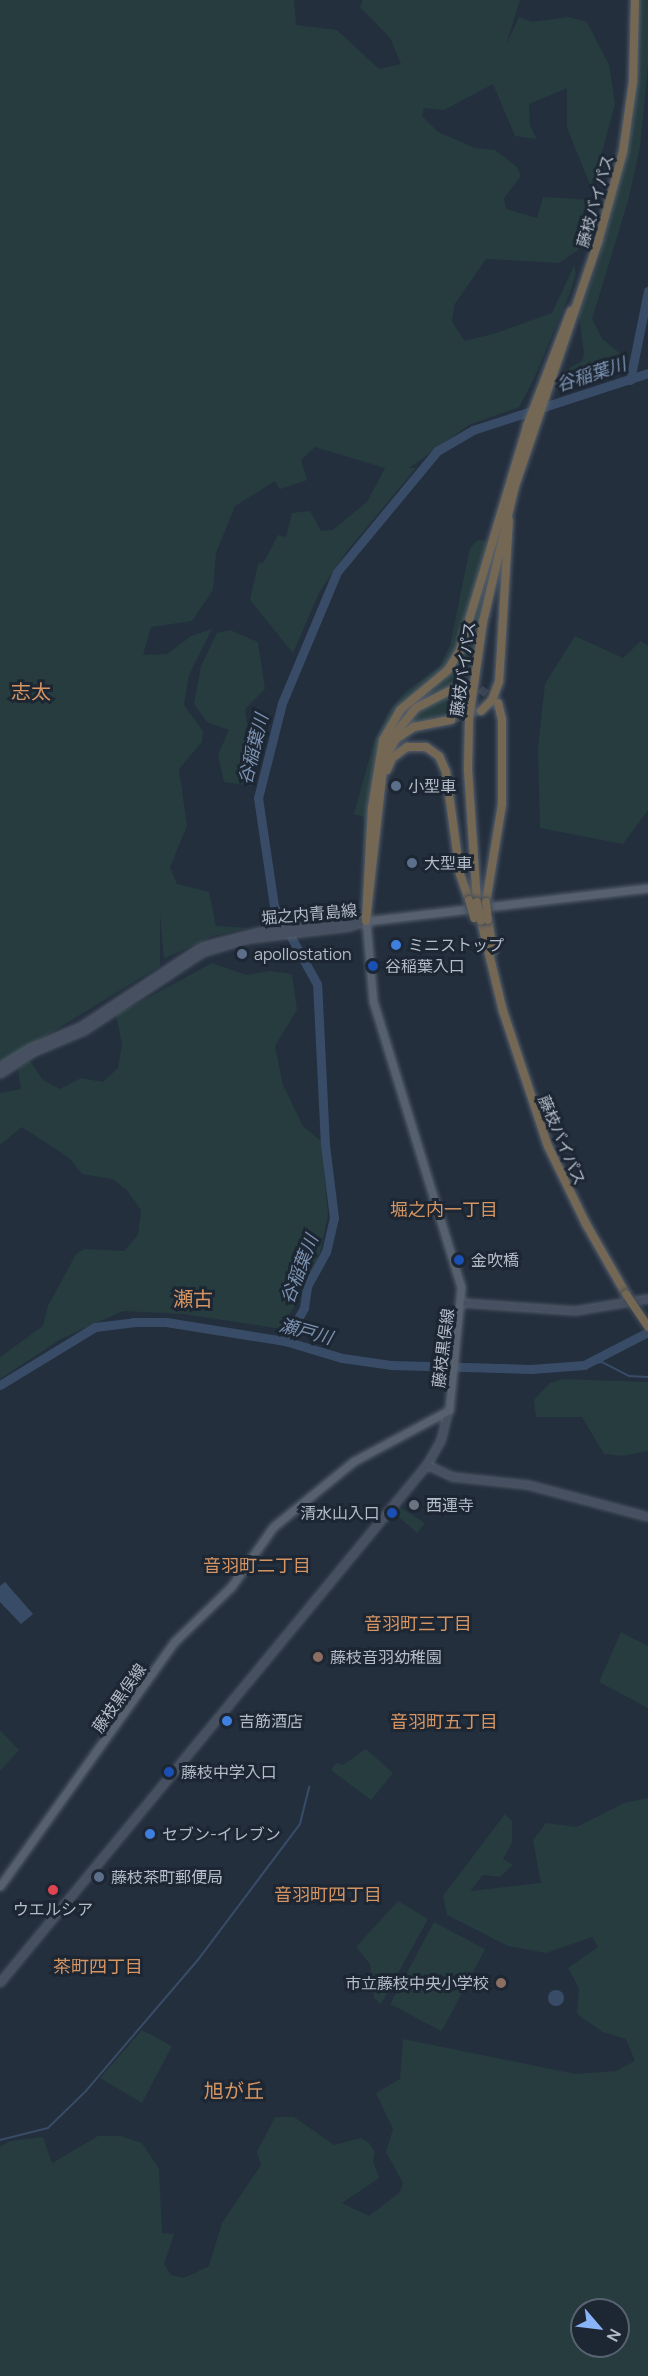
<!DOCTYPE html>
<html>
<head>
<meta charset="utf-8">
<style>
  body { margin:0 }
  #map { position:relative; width:648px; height:2376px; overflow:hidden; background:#242f3e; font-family:Manrope,"Noto Sans JP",sans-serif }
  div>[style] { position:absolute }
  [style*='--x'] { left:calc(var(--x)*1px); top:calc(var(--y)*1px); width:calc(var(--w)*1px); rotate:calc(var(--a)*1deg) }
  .green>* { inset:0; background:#263c3f; transform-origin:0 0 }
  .water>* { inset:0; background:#394c67 }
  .round { border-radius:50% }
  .stream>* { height:1.5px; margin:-0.75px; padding:0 0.75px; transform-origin:0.75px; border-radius:0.75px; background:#394c67 }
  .river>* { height:9px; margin:-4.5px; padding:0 4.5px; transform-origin:4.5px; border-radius:4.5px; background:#394c67 }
  .highway-tunnel>* { height:8px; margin-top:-4px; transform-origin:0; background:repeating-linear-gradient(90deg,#3a4453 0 8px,transparent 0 12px) }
  .roads { filter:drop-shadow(0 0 2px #565f6c) drop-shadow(0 0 2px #565f6c) }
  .secondary>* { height:6px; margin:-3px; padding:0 3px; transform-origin:3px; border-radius:3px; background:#465061 }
  .primary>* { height:7px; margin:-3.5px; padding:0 3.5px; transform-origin:3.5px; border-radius:3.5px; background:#56606e }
  .highway>* { height:8px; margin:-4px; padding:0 4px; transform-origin:4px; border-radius:4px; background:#746855 }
  .bridges { filter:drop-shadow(0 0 2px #434c59) drop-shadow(0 0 2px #434c59) }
  .highway-bridge>* { height:8px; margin:-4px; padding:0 4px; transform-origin:4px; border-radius:4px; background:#746855 }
  .dots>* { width:16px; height:16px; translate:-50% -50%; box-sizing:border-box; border:3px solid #1d2633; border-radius:50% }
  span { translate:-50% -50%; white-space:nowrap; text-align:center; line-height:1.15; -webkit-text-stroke:6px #1d2633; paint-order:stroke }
  .street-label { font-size:16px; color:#b4bcc9 }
  .poi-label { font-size:16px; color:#b4bcc9 }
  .left { translate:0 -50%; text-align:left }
  .right { translate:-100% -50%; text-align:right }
  .water-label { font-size:18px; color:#7c92b1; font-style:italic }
  .neighbourhood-label { font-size:18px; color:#d59563 }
  .quarter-label { font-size:20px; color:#d59563 }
  .north { position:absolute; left:570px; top:2298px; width:60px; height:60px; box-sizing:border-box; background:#1d2633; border:2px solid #59626f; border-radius:50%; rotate:118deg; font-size:16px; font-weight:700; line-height:24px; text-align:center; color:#b4bcc9 }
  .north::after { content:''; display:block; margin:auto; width:21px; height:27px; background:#8ab4f8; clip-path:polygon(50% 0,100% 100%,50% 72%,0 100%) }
</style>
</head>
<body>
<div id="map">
  <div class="green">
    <i style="clip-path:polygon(0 0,294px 0,296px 25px,337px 30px,379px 69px,401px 64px,390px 38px,360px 7px,363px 0,520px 0,506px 45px,519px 17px,532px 22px,568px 17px,587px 22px,609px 65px,615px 104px,592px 189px,567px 128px,567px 88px,529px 104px,530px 126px,537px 139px,515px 136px,493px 84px,444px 110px,424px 108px,422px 116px,438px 132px,475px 148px,495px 150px,517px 167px,521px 176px,504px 198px,506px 209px,537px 218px,543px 197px,593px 200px,591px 219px,578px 250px,559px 263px,486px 259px,454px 305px,452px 322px,465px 341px,493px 334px,552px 313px,574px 266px,576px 274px,570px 293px,532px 383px,519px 407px,469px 425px,409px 468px,416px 468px,347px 551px,319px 593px,293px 653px,250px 600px,258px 564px,264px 562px,278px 535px,286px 537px,292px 513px,310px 511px,321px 531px,333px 530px,367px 502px,385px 468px,315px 447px,301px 460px,307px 480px,280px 489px,275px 481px,235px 506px,216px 553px,213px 590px,192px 621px,151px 627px,143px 655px,167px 654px,191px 636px,212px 629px,189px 675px,184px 705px,203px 731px,202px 742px,179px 769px,187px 826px,170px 867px,177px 884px,209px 892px,216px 926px,249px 928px,212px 936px,164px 959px,160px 915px,160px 966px,0 1064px)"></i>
    <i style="clip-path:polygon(640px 0,648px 0,648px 65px,640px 147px,628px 201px,592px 319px,602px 339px,622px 355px,622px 371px,590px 385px,556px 388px,562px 372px,582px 361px,584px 353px,579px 315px,598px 264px,634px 116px)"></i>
    <i style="clip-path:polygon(478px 540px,487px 541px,456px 652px,444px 671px,407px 701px,381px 739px,363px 866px,364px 817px,354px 814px,374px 742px,389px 711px,405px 692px,440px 666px,450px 645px,470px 548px)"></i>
    <i style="clip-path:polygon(493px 553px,460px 716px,426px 722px,396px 736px,423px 705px,457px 685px,410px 710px,387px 739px,401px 712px,448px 673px)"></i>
    <i style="clip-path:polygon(230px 630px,258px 642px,265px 689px,245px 709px,249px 736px,260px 745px,264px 742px,252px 786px,224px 782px,218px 755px,229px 730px,207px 722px,194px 704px,201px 666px,217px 633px)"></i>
    <i style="clip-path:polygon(575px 636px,623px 658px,641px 641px,648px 646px,648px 810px,623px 844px,540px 828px,538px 748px,545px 684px)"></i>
    <i style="clip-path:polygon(212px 963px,246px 975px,270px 971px,292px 974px,297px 1010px,275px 1046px,283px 1085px,303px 1126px,321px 1141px,328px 1215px,320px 1253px,301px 1294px,282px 1329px,183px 1314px,123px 1311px,61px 1339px,0 1379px,0 1357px,43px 1326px,48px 1306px,76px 1254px,84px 1249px,124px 1251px,138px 1235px,141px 1210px,126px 1189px,112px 1179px,82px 1174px,69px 1158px,22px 1127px,0 1145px,0 1093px,21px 1089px,18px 1069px,30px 1061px,43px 1080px,60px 1089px,81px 1078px,103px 1082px,118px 1068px,122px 1044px,116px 1015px)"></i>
    <i style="clip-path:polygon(563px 1379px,648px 1382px,648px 1451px,622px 1456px,604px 1454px,582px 1417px,536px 1417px,534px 1400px,550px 1383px)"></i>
    <i style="clip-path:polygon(398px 1506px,425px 1523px,417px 1533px,393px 1512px)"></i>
    <i style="clip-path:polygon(621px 1632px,648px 1646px,648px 1708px,599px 1682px)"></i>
    <i style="clip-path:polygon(0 1730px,19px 1750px,0 1771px)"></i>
    <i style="clip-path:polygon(366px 1749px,393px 1773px,371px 1800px,331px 1770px,336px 1763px,343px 1765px)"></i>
    <i style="clip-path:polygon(evenodd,648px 1798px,648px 2376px,0 2376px,0 2147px,10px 2141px,43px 2137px,52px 2163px,98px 2136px,121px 2136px,142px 2143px,159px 2169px,162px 2233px,174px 2234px,164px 2264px,171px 2275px,184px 2278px,209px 2266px,222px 2223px,261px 2165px,257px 2152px,275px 2117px,294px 2117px,334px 2145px,361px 2138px,369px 2143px,375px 2152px,373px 2161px,379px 2178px,342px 2203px,369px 2216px,400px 2192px,403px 2183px,386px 2152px,393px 2129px,376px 2093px,400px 2079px,403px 2039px,575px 2074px,616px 2071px,635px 2061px,626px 2039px,603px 2032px,577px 2014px,579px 1988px,568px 1968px,598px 1947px,592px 1937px,546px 1953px,508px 1946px,447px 1915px,443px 1896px,505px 1814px,512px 1821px,512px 1843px,503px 1859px,513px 1865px,500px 1877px,483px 1875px,470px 1891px,541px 1883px,533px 1840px,546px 1823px,577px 1827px,624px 1803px,648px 1798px,582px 2310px,618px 2310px,618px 2346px,582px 2346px,582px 2310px)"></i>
    <i style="clip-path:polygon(398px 1901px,428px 1919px,381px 2004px,374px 1998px,370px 1964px,356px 1947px)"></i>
    <i style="left:434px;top:1922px;width:58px;height:93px;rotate:28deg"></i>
    <i style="clip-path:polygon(142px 2030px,172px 2046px,142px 2103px,100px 2078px)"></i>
  </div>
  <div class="water">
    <i style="clip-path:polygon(5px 1582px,33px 1614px,21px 1624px,0 1602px,0 1586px)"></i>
    <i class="round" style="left:548px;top:1990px;width:16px;height:16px"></i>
  </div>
  <div class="stream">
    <i style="--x:584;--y:1365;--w:18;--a:-9"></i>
    <i style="--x:602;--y:1362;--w:30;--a:27"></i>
    <i style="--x:629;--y:1376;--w:19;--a:3"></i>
    <i style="--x:0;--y:2140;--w:49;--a:-14"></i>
    <i style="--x:48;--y:2128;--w:53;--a:-44.2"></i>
    <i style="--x:86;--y:2091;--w:172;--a:-49.5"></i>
    <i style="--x:198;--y:1960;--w:170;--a:-53.1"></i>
    <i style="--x:300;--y:1824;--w:38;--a:-76"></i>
  </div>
  <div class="river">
    <i style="--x:630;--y:380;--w:91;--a:-78.6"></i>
    <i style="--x:285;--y:1341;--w:38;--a:-60"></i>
    <i style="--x:304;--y:1308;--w:22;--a:-82"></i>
    <i style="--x:307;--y:1286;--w:39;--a:-61"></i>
    <i style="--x:326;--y:1252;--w:35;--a:-77"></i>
    <i style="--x:334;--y:1218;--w:74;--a:-97"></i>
    <i style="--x:325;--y:1145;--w:161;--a:-92.8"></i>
    <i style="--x:317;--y:984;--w:89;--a:-118.9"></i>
    <i style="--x:274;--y:906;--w:109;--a:-98.4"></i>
    <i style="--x:258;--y:798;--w:98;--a:-75.8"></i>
    <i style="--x:282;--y:703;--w:142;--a:-67.2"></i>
    <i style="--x:337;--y:572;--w:157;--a:-50.4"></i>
    <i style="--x:437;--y:451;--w:42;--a:-30.3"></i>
    <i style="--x:473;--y:430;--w:184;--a:-18"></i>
    <i style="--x:0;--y:1385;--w:111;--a:-31.4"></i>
    <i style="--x:95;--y:1327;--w:38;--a:-7"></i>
    <i style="--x:133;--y:1322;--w:33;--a:0"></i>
    <i style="--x:166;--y:1322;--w:121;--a:9.1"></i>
    <i style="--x:285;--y:1341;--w:59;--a:16.6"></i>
    <i style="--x:342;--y:1358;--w:49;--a:8.1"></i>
    <i style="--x:391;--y:1365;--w:140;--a:1.6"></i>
    <i style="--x:531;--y:1369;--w:53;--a:-4.3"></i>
    <i style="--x:584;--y:1365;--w:72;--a:-27.3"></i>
  </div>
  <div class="highway-tunnel">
    <i style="--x:457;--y:687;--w:23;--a:5"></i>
    <i style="--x:480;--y:689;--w:20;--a:37"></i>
    <i style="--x:451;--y:720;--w:31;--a:-17"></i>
  </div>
  <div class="roads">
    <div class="secondary">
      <i style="--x:0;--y:1067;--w:36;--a:-32"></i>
      <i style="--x:31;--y:1048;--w:54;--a:-22.8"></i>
      <i style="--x:81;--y:1027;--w:145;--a:-33.5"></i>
      <i style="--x:202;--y:947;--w:60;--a:-14.5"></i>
      <i style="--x:260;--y:932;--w:103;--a:-6.2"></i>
      <i style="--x:0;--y:1074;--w:40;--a:-32.9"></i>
      <i style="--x:34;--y:1052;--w:54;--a:-22.8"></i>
      <i style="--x:84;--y:1031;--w:144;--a:-33.4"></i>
      <i style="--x:204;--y:952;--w:47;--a:-16.1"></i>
      <i style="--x:249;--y:939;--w:102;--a:-6.8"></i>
      <i style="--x:350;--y:927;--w:17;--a:-21"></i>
      <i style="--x:462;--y:1303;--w:113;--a:4"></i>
      <i style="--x:575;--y:1311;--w:74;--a:-9.3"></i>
      <i style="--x:427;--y:1465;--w:29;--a:25"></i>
      <i style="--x:453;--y:1477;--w:75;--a:6.1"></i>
      <i style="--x:528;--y:1485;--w:124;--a:14.9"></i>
      <i style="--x:0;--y:1983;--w:671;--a:-50.5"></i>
      <i style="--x:427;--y:1465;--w:28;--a:-60"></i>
      <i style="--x:441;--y:1441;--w:32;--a:-76"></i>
    </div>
    <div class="primary">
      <i style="--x:0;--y:1886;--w:301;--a:-54.5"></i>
      <i style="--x:175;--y:1641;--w:78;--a:-44"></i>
      <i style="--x:231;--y:1587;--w:73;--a:-55"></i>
      <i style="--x:273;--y:1527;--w:104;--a:-39.2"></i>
      <i style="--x:354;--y:1461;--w:108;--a:-28.2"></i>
      <i style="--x:449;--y:1410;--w:124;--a:-84.4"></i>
      <i style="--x:461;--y:1287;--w:299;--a:-107.1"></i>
      <i style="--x:373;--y:1001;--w:80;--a:-95"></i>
      <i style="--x:366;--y:921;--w:284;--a:-6.7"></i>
    </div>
    <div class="highway">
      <i style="--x:481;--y:711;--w:16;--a:-45"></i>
      <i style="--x:492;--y:700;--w:19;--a:-69"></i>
      <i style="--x:499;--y:682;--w:162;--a:-86.5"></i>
      <i style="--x:385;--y:746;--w:49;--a:-50.8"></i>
      <i style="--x:416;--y:708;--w:46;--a:-27.1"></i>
      <i style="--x:387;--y:770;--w:13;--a:-67"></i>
      <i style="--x:392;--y:758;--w:19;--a:-36"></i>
      <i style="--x:407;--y:747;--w:19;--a:0"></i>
      <i style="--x:426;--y:747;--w:16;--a:35"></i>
      <i style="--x:439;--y:756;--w:17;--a:66"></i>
      <i style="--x:446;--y:772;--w:103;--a:82.2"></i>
      <i style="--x:460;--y:874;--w:28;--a:71"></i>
      <i style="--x:477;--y:902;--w:132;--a:-93.9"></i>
      <i style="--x:468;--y:770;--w:51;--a:-88.9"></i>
      <i style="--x:469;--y:719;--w:98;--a:-81.8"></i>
      <i style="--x:483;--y:622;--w:140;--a:-76.8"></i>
      <i style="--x:515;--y:486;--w:258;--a:-71.2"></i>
      <i style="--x:598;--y:242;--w:93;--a:-74.5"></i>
      <i style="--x:623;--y:152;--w:71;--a:-81.9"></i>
      <i style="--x:633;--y:82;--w:82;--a:-88.6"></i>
      <i style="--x:486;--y:902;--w:99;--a:-80.7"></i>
      <i style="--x:502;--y:804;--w:84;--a:-90"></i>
      <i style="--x:502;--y:720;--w:17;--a:-103"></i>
      <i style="--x:366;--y:920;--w:153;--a:-83.6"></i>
      <i style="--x:383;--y:768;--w:20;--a:-70"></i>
      <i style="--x:390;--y:749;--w:12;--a:-59"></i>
      <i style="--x:396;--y:739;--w:22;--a:-34"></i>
      <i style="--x:414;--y:727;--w:38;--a:-11"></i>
      <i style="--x:488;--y:920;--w:31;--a:81"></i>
      <i style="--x:366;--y:921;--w:113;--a:-87"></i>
      <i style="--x:372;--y:808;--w:69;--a:-80.8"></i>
      <i style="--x:383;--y:740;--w:34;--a:-60"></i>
      <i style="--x:400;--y:710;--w:62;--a:-39.8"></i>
      <i style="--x:448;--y:670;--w:23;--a:-59"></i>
      <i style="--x:460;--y:650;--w:234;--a:-73.3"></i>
      <i style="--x:527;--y:426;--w:123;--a:-69.1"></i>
      <i style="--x:481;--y:921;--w:93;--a:76.3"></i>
      <i style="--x:503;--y:1011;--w:142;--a:71.6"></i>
      <i style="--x:548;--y:1146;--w:87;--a:64"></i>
      <i style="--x:586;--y:1224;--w:81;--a:60.3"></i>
    </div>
  </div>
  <div class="bridges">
    <div class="highway-bridge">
      <i style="--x:469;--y:900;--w:19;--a:74"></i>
      <i style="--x:477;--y:902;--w:19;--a:78"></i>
      <i style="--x:486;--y:902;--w:18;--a:84"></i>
      <i style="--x:626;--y:1294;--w:40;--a:56"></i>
    </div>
  </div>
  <div class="dots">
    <i style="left:396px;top:786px;background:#5c6f8a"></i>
    <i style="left:412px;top:863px;background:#5c6f8a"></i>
    <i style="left:396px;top:945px;background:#3f7fe0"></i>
    <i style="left:242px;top:954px;background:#5c6f8a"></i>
    <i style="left:373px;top:966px;background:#1a4fb4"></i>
    <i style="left:459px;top:1260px;background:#1a4fb4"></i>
    <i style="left:414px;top:1505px;background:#6b7280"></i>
    <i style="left:392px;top:1513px;background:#1a4fb4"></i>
    <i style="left:318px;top:1657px;background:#8d6e63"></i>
    <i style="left:227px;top:1721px;background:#3f7fe0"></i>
    <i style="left:169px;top:1772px;background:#1a4fb4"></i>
    <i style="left:150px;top:1834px;background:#3f7fe0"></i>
    <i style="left:99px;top:1877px;background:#5c6f8a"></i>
    <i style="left:53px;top:1890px;background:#e0444e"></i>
    <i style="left:501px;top:1983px;background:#8d6e63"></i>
  </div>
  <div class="street-label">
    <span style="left:595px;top:201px;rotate:-74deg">藤枝バイパス</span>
    <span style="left:463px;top:669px;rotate:-82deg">藤枝バイパス</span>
    <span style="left:309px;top:914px;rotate:-5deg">堀之内青島線</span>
    <span style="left:562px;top:1140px;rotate:67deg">藤枝バイパス</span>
    <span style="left:443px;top:1348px;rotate:-83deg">藤枝黒俣線</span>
    <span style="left:119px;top:1698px;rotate:-55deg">藤枝黒俣線</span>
  </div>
  <div class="poi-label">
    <span class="left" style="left:408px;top:786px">小型車</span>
    <span class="left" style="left:424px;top:863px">大型車</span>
    <span class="left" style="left:408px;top:945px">ミニストップ</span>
    <span class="left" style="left:254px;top:954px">apollostation</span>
    <span class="left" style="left:385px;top:966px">谷稲葉入口</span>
    <span class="left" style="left:471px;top:1260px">金吹橋</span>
    <span class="left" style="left:426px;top:1505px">西運寺</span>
    <span class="right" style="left:380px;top:1513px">清水山入口</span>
    <span class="left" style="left:330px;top:1657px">藤枝音羽幼稚園</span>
    <span class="left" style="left:239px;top:1721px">吉筋酒店</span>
    <span class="left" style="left:181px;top:1772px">藤枝中学入口</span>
    <span class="left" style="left:162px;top:1834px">セブン-イレブン</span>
    <span class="left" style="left:111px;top:1877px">藤枝茶町郵便局</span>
    <span style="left:53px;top:1909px">ウエルシア</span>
    <span class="right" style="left:489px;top:1983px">市立藤枝中央小学校</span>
  </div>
  <div class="water-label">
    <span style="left:591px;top:374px;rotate:-18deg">谷稲葉川</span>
    <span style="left:253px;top:749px;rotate:-76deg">谷稲葉川</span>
    <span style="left:299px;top:1269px;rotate:-69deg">谷稲葉川</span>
    <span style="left:306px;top:1331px;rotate:15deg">瀬戸川</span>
  </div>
  <div class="neighbourhood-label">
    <span style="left:444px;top:1209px">堀之内一丁目</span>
    <span style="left:257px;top:1565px">音羽町二丁目</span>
    <span style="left:418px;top:1623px">音羽町三丁目</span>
    <span style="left:444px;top:1721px">音羽町五丁目</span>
    <span style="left:328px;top:1894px">音羽町四丁目</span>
    <span style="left:98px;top:1966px">茶町四丁目</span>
  </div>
  <div class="quarter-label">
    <span style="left:31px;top:691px">志太</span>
    <span style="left:193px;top:1298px">瀬古</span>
    <span style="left:234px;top:2090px">旭が丘</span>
  </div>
  <div class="north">N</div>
</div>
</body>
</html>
